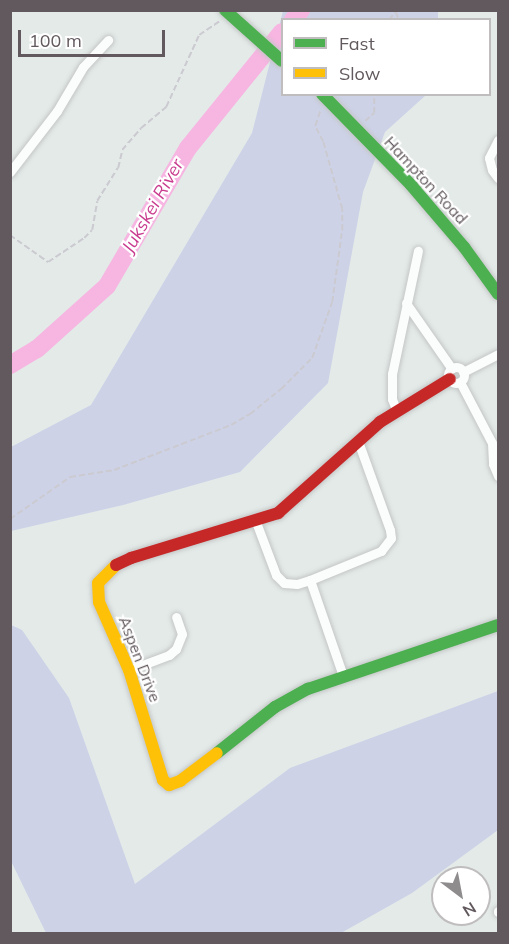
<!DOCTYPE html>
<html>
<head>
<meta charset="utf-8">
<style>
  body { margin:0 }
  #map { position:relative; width:509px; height:944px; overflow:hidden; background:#e3eae8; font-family:Mulish,sans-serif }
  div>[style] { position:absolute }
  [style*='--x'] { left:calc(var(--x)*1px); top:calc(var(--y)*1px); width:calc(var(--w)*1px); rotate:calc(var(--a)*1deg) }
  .green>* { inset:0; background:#cdd2e7 }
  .river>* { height:18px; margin:-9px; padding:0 9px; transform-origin:9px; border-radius:9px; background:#f7b5e1 }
  .path>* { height:1.5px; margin-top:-0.75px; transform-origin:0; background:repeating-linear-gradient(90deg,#cbcad0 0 6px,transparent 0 9px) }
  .roads { filter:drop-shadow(0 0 2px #c4c6c6) drop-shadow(0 0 2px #c4c6c6) }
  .street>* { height:9px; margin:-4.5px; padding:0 4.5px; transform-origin:4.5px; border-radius:4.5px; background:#fbfcfc }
  .street>.ring { margin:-4.5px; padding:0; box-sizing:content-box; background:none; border:9px solid #fbfcfc; border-radius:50% }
  .fast>* { height:12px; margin:-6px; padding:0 6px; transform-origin:6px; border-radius:6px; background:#4caf50 }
  .slow>* { height:12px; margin:-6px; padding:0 6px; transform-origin:6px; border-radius:6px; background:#ffc107 }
  .jam>* { height:12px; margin:-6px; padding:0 6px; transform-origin:6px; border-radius:6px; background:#c62828 }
  span { translate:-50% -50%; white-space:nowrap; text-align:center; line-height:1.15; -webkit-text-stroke:4.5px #fff; paint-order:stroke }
  .street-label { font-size:16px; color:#62595e }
  .water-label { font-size:18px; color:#c83b8e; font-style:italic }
  .frame { position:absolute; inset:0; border:12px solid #62595e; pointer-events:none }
  .legend { position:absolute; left:281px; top:18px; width:210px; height:78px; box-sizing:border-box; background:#fff; border:2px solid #c0bdbf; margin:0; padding:8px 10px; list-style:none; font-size:18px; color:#62595e }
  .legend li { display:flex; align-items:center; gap:12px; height:30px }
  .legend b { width:30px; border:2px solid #c0bdbf }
  .north { position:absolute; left:431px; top:866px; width:60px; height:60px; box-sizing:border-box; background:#fff; border:2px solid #c0bdbf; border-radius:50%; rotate:148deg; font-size:16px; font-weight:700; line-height:24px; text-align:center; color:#62595e }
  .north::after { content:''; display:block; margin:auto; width:21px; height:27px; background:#8f8c8e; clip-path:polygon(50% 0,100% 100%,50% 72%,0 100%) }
  .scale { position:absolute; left:18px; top:30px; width:147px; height:27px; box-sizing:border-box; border:3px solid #62595e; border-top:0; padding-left:8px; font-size:18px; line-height:21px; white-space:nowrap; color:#62595e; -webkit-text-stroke:4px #fff; paint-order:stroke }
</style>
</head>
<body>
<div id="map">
  <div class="green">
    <i style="clip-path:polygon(283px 11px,438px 11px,438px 19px,282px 20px,282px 94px,426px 95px,385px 132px,363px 192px,328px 383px,240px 472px,123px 505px,11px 531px,11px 447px,91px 405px,252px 133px)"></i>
    <i style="clip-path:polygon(11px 625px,22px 630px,69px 698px,135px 884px,290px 768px,498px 691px,498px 830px,412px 893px,341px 933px,46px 933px,11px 861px)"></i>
  </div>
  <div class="river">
    <i style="--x:293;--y:20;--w:13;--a:-51"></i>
    <i style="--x:10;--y:365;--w:31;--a:-31"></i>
    <i style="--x:37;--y:349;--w:94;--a:-42"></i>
    <i style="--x:107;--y:286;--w:160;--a:-59.6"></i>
    <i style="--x:188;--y:148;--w:149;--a:-51"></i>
  </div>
  <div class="path">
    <i style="--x:396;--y:12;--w:9;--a:69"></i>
    <i style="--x:389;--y:20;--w:11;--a:-52"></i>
    <i style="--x:365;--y:121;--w:12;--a:-42"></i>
    <i style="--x:374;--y:113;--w:19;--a:-90"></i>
    <i style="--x:10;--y:235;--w:47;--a:35.4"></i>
    <i style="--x:48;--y:262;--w:43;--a:-33.7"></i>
    <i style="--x:84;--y:238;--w:11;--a:-45"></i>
    <i style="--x:92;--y:230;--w:29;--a:-80"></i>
    <i style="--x:97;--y:201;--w:39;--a:-58"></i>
    <i style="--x:118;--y:168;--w:18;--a:-77"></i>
    <i style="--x:122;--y:150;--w:29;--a:-49"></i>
    <i style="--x:141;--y:128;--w:33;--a:-40"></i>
    <i style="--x:166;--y:107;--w:79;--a:-65.4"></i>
    <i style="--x:199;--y:35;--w:27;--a:-34"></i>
    <i style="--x:10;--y:519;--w:73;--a:-35"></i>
    <i style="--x:70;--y:477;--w:45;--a:-9"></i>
    <i style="--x:114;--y:470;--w:125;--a:-21"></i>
    <i style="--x:231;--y:425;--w:22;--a:-30"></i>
    <i style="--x:250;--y:414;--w:40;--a:-39"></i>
    <i style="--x:281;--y:389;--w:44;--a:-45"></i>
    <i style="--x:312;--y:358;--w:59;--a:-70.3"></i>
    <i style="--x:332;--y:302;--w:73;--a:-82.1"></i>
    <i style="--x:342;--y:230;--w:21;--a:-90"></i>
    <i style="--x:342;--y:209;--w:70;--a:-105.8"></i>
    <i style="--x:323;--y:142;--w:18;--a:-117"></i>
    <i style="--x:315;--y:126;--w:18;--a:-71"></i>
  </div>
  <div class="roads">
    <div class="street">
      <i style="--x:498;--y:140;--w:20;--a:117"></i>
      <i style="--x:489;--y:158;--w:12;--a:76"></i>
      <i style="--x:492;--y:170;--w:10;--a:53"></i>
      <i style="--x:10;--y:172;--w:77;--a:-52.4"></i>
      <i style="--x:57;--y:111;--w:51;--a:-59.4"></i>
      <i style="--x:83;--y:67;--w:37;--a:-47"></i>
      <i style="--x:406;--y:303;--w:80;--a:55.1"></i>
      <i class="ring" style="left:448px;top:367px;width:7px;height:7px"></i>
      <i style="--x:463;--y:372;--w:39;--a:-27"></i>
      <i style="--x:460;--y:382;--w:69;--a:62.3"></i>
      <i style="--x:492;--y:443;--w:21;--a:87"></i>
      <i style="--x:493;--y:464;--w:13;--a:67"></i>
      <i style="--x:397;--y:412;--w:14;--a:-111"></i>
      <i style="--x:392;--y:399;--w:25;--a:-90"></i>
      <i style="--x:392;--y:374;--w:126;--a:-78.1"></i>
      <i style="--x:256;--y:522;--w:57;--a:69.3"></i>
      <i style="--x:276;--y:575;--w:11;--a:45"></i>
      <i style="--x:284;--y:583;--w:13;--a:4"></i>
      <i style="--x:297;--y:584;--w:14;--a:-17"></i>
      <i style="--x:310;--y:580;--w:77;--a:-22.2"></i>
      <i style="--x:381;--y:551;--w:16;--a:-52"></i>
      <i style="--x:391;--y:538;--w:8;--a:-97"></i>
      <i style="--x:390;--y:530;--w:95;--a:-109.8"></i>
      <i style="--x:310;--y:580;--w:102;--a:71"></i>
      <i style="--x:129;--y:670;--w:43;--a:-20.6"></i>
      <i style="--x:169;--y:655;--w:9;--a:-41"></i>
      <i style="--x:176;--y:649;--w:16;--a:-68"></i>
      <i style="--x:182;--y:634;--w:18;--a:-109"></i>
      <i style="--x:498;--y:911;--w:1;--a:90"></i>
    </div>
    <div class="fast">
      <i style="--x:225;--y:10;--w:76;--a:41.8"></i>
      <i style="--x:322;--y:94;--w:127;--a:45.6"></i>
      <i style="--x:411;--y:185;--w:82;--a:49.5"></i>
      <i style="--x:464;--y:247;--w:58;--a:54.1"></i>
      <i style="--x:217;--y:753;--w:74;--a:-38.4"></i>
      <i style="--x:275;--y:707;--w:38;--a:-29"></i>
      <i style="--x:308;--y:689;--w:200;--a:-18.6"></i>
    </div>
    <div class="slow">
      <i style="--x:116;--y:565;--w:25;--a:135"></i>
      <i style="--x:98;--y:583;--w:19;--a:87"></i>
      <i style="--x:99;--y:602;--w:74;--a:66.2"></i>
      <i style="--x:129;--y:670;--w:115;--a:72.8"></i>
      <i style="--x:163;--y:780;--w:8;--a:40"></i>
      <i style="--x:169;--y:785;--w:12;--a:-20"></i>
      <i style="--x:180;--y:781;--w:46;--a:-37.1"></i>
    </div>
    <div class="jam">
      <i style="--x:116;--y:565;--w:17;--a:-25"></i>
      <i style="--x:131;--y:558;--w:154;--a:-17"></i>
      <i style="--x:278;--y:513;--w:137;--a:-41.7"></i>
      <i style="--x:380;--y:422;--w:82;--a:-31.6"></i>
    </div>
  </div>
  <div class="street-label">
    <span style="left:426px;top:180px;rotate:47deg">Hampton Road</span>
    <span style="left:140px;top:659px;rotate:69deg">Aspen Drive</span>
  </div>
  <div class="water-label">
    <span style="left:153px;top:206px;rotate:-60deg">Jukskei River</span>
  </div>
  <div class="frame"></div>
  <ul class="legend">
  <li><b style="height:8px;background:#4caf50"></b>Fast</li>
  <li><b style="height:8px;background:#ffc107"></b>Slow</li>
  </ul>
  <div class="north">N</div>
  <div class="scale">100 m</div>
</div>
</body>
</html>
